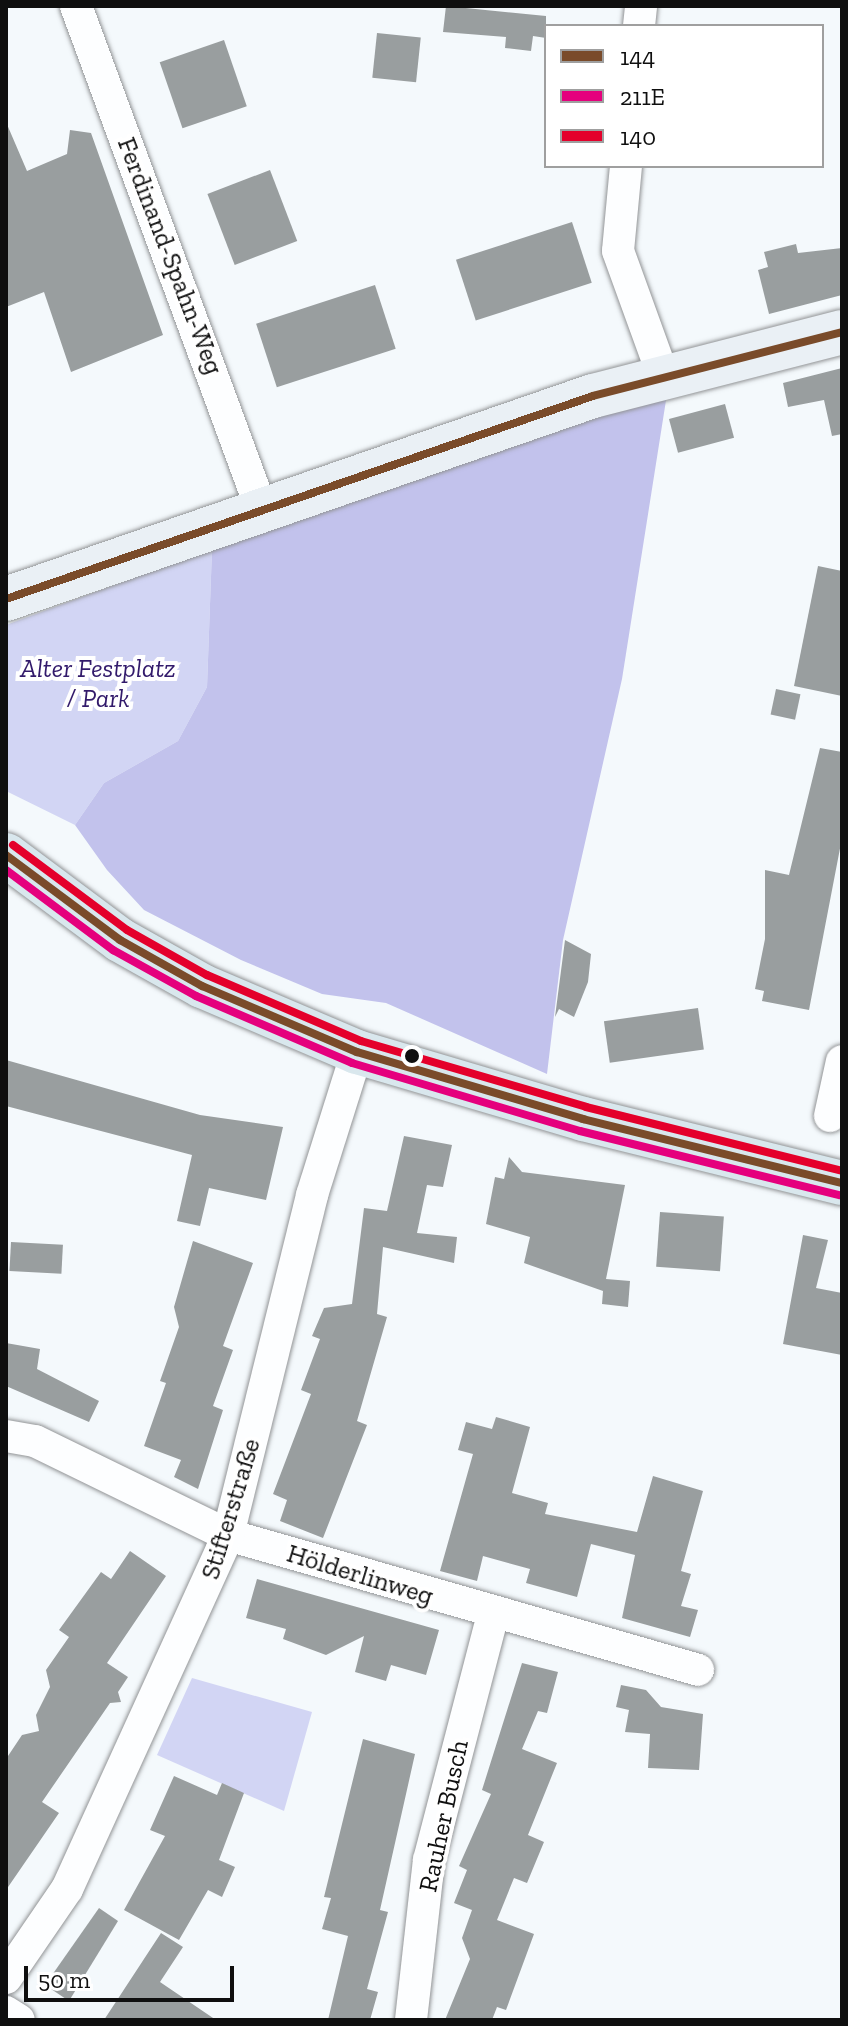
<!DOCTYPE html>
<html>
<head>
<meta charset="utf-8">
<style>
  body { margin:0 }
  #map { position:relative; width:848px; height:2026px; overflow:hidden; background:#f4f9fc; font-family:"Zilla Slab",serif }
  div>[style] { position:absolute }
  [style*='--x'] { left:calc(var(--x)*1px); top:calc(var(--y)*1px); width:calc(var(--w)*1px); rotate:calc(var(--a)*1deg) }
  .green>* { inset:0; background:#d2d5f4 }
  .forest>* { inset:0; background:#c2c2ec }
  .building>* { inset:0; background:#999e9f; transform-origin:0 0 }
  .roads { filter:drop-shadow(0 0 2px #929496) drop-shadow(0 0 2px #929496) }
  .street>* { height:32px; margin:-16px; padding:0 16px; transform-origin:16px; border-radius:16px; background:#fdfeff }
  .secondary>* { height:44px; margin:-22px; padding:0 22px; transform-origin:22px; border-radius:22px; background:#eaf0f5 }
  .primary>* { height:44px; margin:-22px; padding:0 22px; transform-origin:22px; border-radius:22px; background:#d9e7ed }
  .bus-1>* { height:8px; margin:-4px; padding:0 4px; transform-origin:4px; border-radius:4px; background:#7a4b2a }
  .bus-2>* { height:8px; margin:-4px; padding:0 4px; transform-origin:4px; border-radius:4px; background:#e5007d }
  .bus-3>* { height:8px; margin:-4px; padding:0 4px; transform-origin:4px; border-radius:4px; background:#e4002b }
  .dots>* { width:22px; height:22px; translate:-50% -50%; box-sizing:border-box; border:4px solid #fff; border-radius:50% }
  span { translate:-50% -50%; white-space:nowrap; text-align:center; line-height:1.15; -webkit-text-stroke:8px #fff; paint-order:stroke }
  .street-label { font-size:26px; color:#0f0f0f }
  .park-label { font-size:26px; color:#321a6b; font-style:italic }
  .frame { position:absolute; inset:0; border:8px solid #0f0f0f; pointer-events:none }
  .legend { position:absolute; left:544px; top:24px; width:280px; height:144px; box-sizing:border-box; background:#fff; border:2px solid #9f9f9f; margin:0; padding:10px 14px; list-style:none; font-size:24px; color:#0f0f0f }
  .legend li { display:flex; align-items:center; gap:16px; height:40px }
  .legend b { width:40px; border:2px solid #9f9f9f }
  .scale { position:absolute; left:24px; top:1966px; width:210px; height:36px; box-sizing:border-box; border:4px solid #0f0f0f; border-top:0; padding-left:10px; font-size:24px; line-height:28px; white-space:nowrap; color:#0f0f0f; -webkit-text-stroke:6px #fff; paint-order:stroke }
</style>
</head>
<body>
<div id="map">
  <div class="green">
    <i style="clip-path:polygon(212px 549px,207px 687px,178px 741px,104px 783px,75px 825px,6px 791px,6px 625px)"></i>
    <i style="clip-path:polygon(192px 1678px,312px 1712px,284px 1811px,157px 1755px)"></i>
  </div>
  <div class="forest">
    <i style="clip-path:polygon(667px 394px,622px 679px,563px 940px,547px 1074px,386px 1003px,322px 994px,241px 960px,144px 910px,107px 870px,75px 825px,104px 783px,178px 741px,207px 687px,212px 549px)"></i>
  </div>
  <div class="building">
    <i style="clip-path:polygon(446px 6px,546px 16px,546px 38px,533px 36px,531px 51px,505px 48px,506px 37px,443px 32px)"></i>
    <i style="left:377px;top:33px;width:44px;height:45px;rotate:6deg"></i>
    <i style="left:224px;top:40px;width:70px;height:68px;rotate:71deg"></i>
    <i style="clip-path:polygon(6px 122px,27px 171px,67px 154px,70px 130px,91px 133px,163px 335px,71px 372px,44px 292px,6px 307px)"></i>
    <i style="left:270px;top:170px;width:76px;height:67px;rotate:69deg"></i>
    <i style="left:572px;top:222px;width:64px;height:122px;rotate:72deg"></i>
    <i style="clip-path:polygon(796px 244px,798px 253px,842px 248px,842px 295px,769px 314px,758px 270px,768px 267px,764px 252px)"></i>
    <i style="left:375px;top:285px;width:67px;height:125px;rotate:72deg"></i>
    <i style="clip-path:polygon(842px 368px,842px 434px,832px 436px,824px 400px,788px 407px,783px 383px)"></i>
    <i style="left:725px;top:404px;width:35px;height:58px;rotate:75deg"></i>
    <i style="clip-path:polygon(818px 566px,842px 571px,842px 696px,794px 686px)"></i>
    <i style="left:776px;top:689px;width:25px;height:26px;rotate:12deg"></i>
    <i style="clip-path:polygon(820px 748px,842px 752px,842px 838px,809px 1010px,762px 1001px,764px 991px,755px 989px,765px 939px,765px 870px,789px 875px)"></i>
    <i style="clip-path:polygon(565px 940px,591px 954px,588px 982px,574px 1017px,559px 1009px,555px 1017px)"></i>
    <i style="left:698px;top:1008px;width:42px;height:95px;rotate:82deg"></i>
    <i style="clip-path:polygon(6px 1060px,200px 1115px,283px 1127px,266px 1200px,209px 1188px,200px 1226px,177px 1221px,192px 1155px,6px 1106px)"></i>
    <i style="clip-path:polygon(404px 1136px,452px 1145px,443px 1187px,427px 1185px,417px 1233px,457px 1237px,454px 1263px,383px 1247px,377px 1314px,387px 1317px,357px 1421px,367px 1425px,323px 1538px,280px 1521px,287px 1500px,273px 1494px,311px 1394px,301px 1390px,320px 1339px,312px 1336px,324px 1308px,352px 1304px,364px 1208px,387px 1211px)"></i>
    <i style="clip-path:polygon(509px 1157px,522px 1172px,625px 1185px,606px 1279px,630px 1281px,628px 1307px,602px 1304px,603px 1291px,524px 1263px,530px 1237px,486px 1224px,495px 1177px,504px 1179px)"></i>
    <i style="left:660px;top:1212px;width:64px;height:55px;rotate:4deg"></i>
    <i style="clip-path:polygon(803px 1235px,828px 1240px,816px 1288px,842px 1293px,842px 1355px,783px 1344px)"></i>
    <i style="clip-path:polygon(193px 1241px,253px 1263px,223px 1346px,233px 1350px,213px 1406px,223px 1410px,198px 1489px,174px 1477px,181px 1460px,144px 1446px,166px 1383px,160px 1381px,179px 1327px,174px 1307px)"></i>
    <i style="left:11px;top:1242px;width:52px;height:29px;rotate:3deg"></i>
    <i style="clip-path:polygon(6px 1343px,40px 1349px,37px 1369px,99px 1401px,89px 1422px,6px 1386px)"></i>
    <i style="clip-path:polygon(496px 1417px,530px 1427px,512px 1493px,548px 1503px,545px 1514px,637px 1532px,653px 1476px,703px 1491px,681px 1571px,691px 1574px,681px 1606px,698px 1610px,690px 1637px,622px 1618px,635px 1555px,591px 1544px,577px 1597px,526px 1583px,530px 1569px,483px 1556px,477px 1581px,440px 1571px,473px 1454px,458px 1450px,466px 1422px,492px 1429px)"></i>
    <i style="clip-path:polygon(130px 1551px,166px 1576px,107px 1663px,128px 1677px,118px 1692px,121px 1702px,110px 1703px,42px 1802px,59px 1813px,6px 1890px,6px 1759px,22px 1735px,39px 1731px,36px 1715px,50px 1687px,46px 1670px,69px 1637px,59px 1630px,101px 1572px,111px 1579px)"></i>
    <i style="clip-path:polygon(257px 1579px,439px 1630px,426px 1675px,391px 1665px,386px 1681px,355px 1672px,364px 1636px,326px 1655px,283px 1639px,286px 1629px,246px 1618px)"></i>
    <i style="clip-path:polygon(522px 1663px,558px 1672px,547px 1713px,538px 1711px,522px 1749px,557px 1763px,528px 1835px,544px 1842px,527px 1883px,514px 1878px,497px 1920px,534px 1934px,506px 2010px,497px 2007px,492px 2020px,445px 2020px,470px 1959px,462px 1938px,472px 1910px,454px 1903px,467px 1870px,459px 1866px,491px 1794px,482px 1790px)"></i>
    <i style="clip-path:polygon(621px 1685px,646px 1690px,661px 1707px,703px 1714px,699px 1770px,648px 1768px,650px 1734px,625px 1732px,629px 1710px,616px 1707px)"></i>
    <i style="clip-path:polygon(363px 1739px,415px 1754px,380px 1910px,388px 1912px,367px 1989px,378px 1992px,370px 2020px,328px 2020px,348px 1936px,322px 1929px,331px 1898px,324px 1897px)"></i>
    <i style="clip-path:polygon(174px 1776px,217px 1795px,222px 1783px,244px 1793px,219px 1860px,235px 1867px,222px 1897px,208px 1890px,179px 1940px,124px 1910px,165px 1836px,150px 1830px)"></i>
    <i style="clip-path:polygon(99px 1908px,118px 1921px,69px 2001px,45px 1985px)"></i>
    <i style="clip-path:polygon(161px 1933px,183px 1947px,160px 1982px,216px 2020px,104px 2020px)"></i>
  </div>
  <div class="roads">
    <div class="street">
      <i style="--x:76;--y:6;--w:535;--a:69.77"></i>
      <i style="--x:639;--y:26;--w:20;--a:-84"></i>
      <i style="--x:626;--y:166;--w:85;--a:95.4"></i>
      <i style="--x:618;--y:251;--w:132;--a:70.1"></i>
      <i style="--x:830;--y:1116;--w:56;--a:-77.7"></i>
      <i style="--x:6;--y:1436;--w:29;--a:10"></i>
      <i style="--x:35;--y:1441;--w:215;--a:26"></i>
      <i style="--x:228;--y:1535;--w:489;--a:16"></i>
      <i style="--x:6;--y:1978;--w:108;--a:-55.6"></i>
      <i style="--x:67;--y:1889;--w:389;--a:-65.5"></i>
      <i style="--x:228;--y:1535;--w:350;--a:-76.1"></i>
      <i style="--x:312;--y:1195;--w:150;--a:-72.5"></i>
      <i style="--x:6;--y:2012;--w:15;--a:32"></i>
      <i style="--x:411;--y:2020;--w:161;--a:-83.6"></i>
      <i style="--x:429;--y:1860;--w:253;--a:-75.4"></i>
    </div>
    <div class="secondary">
      <i style="--x:6;--y:599;--w:621;--a:-19.08"></i>
      <i style="--x:593;--y:396;--w:257;--a:-14.4"></i>
    </div>
    <div class="primary">
      <i style="--x:6;--y:855;--w:142;--a:36.7"></i>
      <i style="--x:120;--y:940;--w:94;--a:29.3"></i>
      <i style="--x:202;--y:986;--w:168;--a:23.1"></i>
      <i style="--x:357;--y:1052;--w:236;--a:16.5"></i>
      <i style="--x:583;--y:1119;--w:267;--a:13.9"></i>
    </div>
  </div>
  <div class="bus-1">
    <i style="--x:6;--y:599;--w:621;--a:-19.08"></i>
    <i style="--x:593;--y:396;--w:257;--a:-14.4"></i>
    <i style="--x:6;--y:855;--w:142;--a:36.7"></i>
    <i style="--x:120;--y:940;--w:94;--a:29.3"></i>
    <i style="--x:202;--y:986;--w:168;--a:23.1"></i>
    <i style="--x:357;--y:1052;--w:236;--a:16.5"></i>
    <i style="--x:583;--y:1119;--w:267;--a:13.9"></i>
  </div>
  <div class="bus-2">
    <i style="--x:6;--y:870;--w:134;--a:36.8"></i>
    <i style="--x:113;--y:950;--w:95;--a:29"></i>
    <i style="--x:196;--y:996;--w:170;--a:23.2"></i>
    <i style="--x:352;--y:1063;--w:238;--a:16.6"></i>
    <i style="--x:580;--y:1131;--w:267;--a:13.9"></i>
  </div>
  <div class="bus-3">
    <i style="--x:13;--y:845;--w:142;--a:36.7"></i>
    <i style="--x:127;--y:930;--w:92;--a:29.4"></i>
    <i style="--x:207;--y:975;--w:168;--a:23.2"></i>
    <i style="--x:361;--y:1041;--w:234;--a:16.3"></i>
    <i style="--x:586;--y:1107;--w:264;--a:14"></i>
  </div>
  <div class="dots">
    <i style="left:412px;top:1056px;background:#0f0f0f"></i>
  </div>
  <div class="street-label">
    <span style="left:170px;top:256px;rotate:69deg">Ferdinand-Spahn-Weg</span>
    <span style="left:231px;top:1509px;rotate:-73deg">Stifterstraße</span>
    <span style="left:360px;top:1575px;rotate:17deg">Hölderlinweg</span>
    <span style="left:444px;top:1816px;rotate:-78deg">Rauher Busch</span>
  </div>
  <div class="park-label">
    <span style="left:98px;top:684px">Alter Festplatz<br>/ Park</span>
  </div>
  <div class="frame"></div>
  <ul class="legend">
  <li><b style="height:10px;background:#7a4b2a"></b>144</li>
  <li><b style="height:10px;background:#e5007d"></b>211E</li>
  <li><b style="height:10px;background:#e4002b"></b>140</li>
  </ul>
  <div class="scale">50 m</div>
</div>
</body>
</html>
